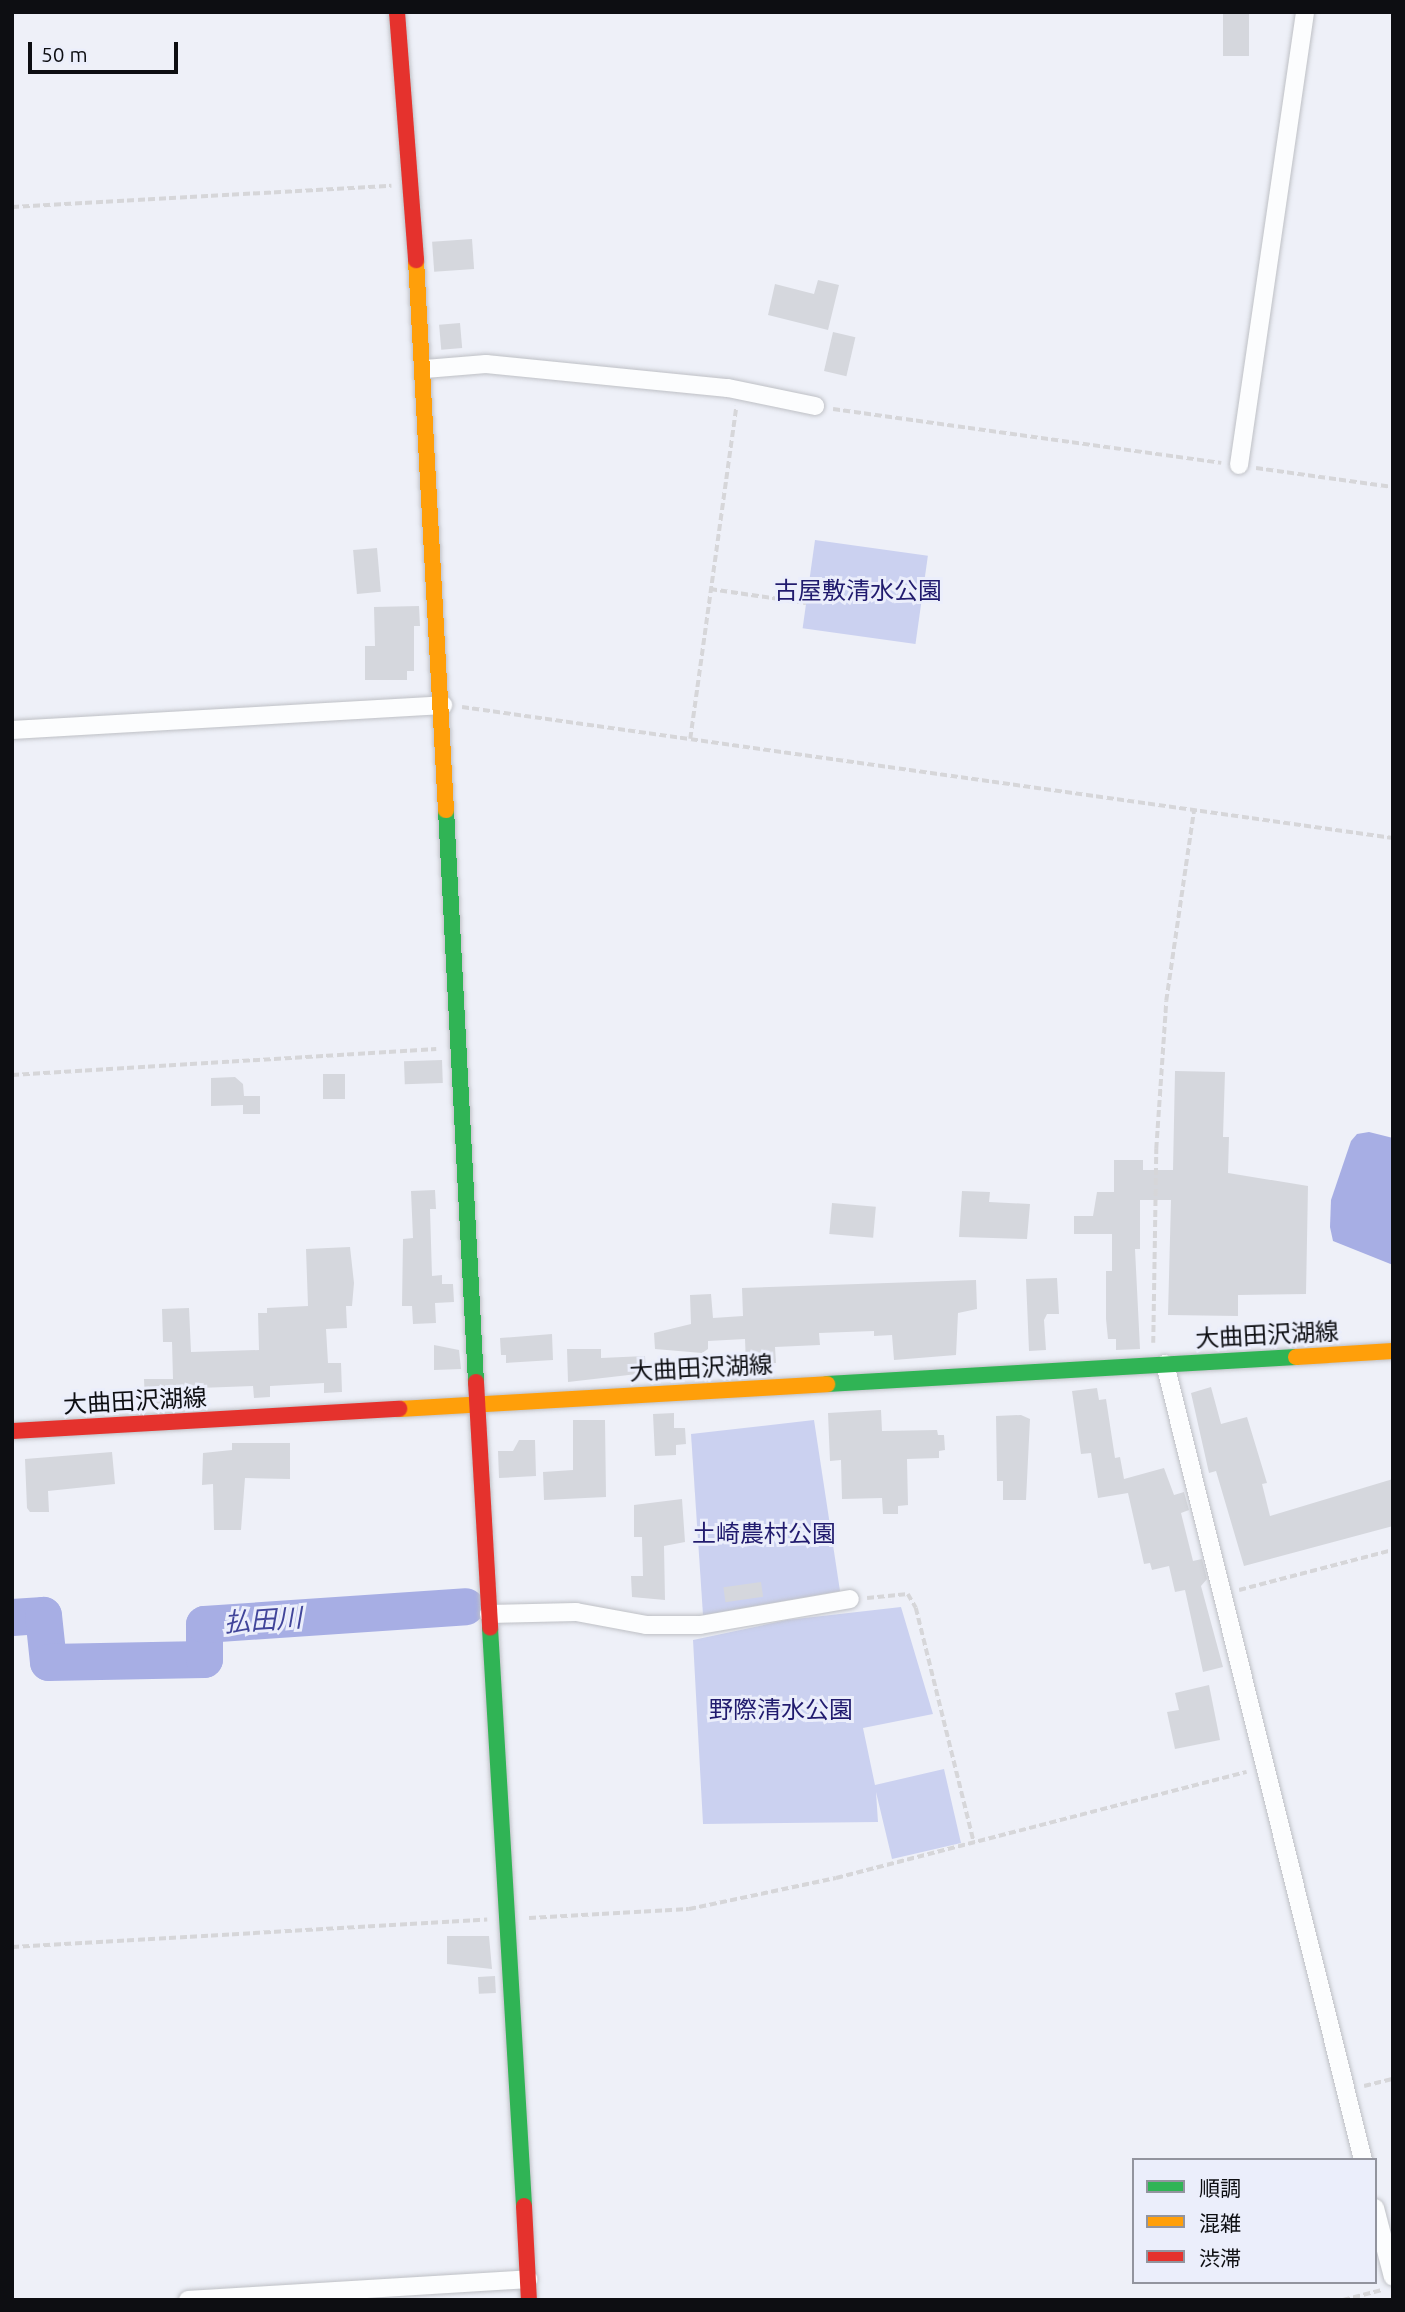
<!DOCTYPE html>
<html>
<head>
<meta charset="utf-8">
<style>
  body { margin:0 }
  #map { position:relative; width:1405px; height:2312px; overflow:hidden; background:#eef0f8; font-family:Ubuntu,"Noto Sans JP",sans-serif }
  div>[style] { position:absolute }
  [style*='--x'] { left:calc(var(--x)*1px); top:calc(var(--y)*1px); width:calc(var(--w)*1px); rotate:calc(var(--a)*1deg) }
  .green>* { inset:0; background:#cbd1f0; transform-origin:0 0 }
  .water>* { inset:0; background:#a7aee4 }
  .river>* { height:37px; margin:-18.5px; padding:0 18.5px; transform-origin:18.5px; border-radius:18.5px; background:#a7aee4 }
  .building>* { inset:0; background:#d5d7dd; transform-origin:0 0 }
  .path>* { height:3.5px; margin-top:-1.75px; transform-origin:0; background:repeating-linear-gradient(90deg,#d6d6d9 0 7px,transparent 0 10.5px) }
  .roads { filter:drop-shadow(0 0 2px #bec0c5) drop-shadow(0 0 2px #bec0c5) }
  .street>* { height:18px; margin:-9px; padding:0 9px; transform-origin:9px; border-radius:9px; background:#fcfdfe }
  .fast>* { height:16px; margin:-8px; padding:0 8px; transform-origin:8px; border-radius:8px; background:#30b455 }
  .slow>* { height:16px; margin:-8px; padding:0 8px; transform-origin:8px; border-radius:8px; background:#ff9f0a }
  .jam>* { height:16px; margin:-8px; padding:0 8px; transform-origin:8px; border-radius:8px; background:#e5322d }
  span { translate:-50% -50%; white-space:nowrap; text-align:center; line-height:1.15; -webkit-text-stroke:6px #ebeefb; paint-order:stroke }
  .park-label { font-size:24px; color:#211b6e }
  .street-label { font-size:24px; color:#0d0e12 }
  .water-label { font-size:26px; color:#41459a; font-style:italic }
  .frame { position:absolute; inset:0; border:14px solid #0d0e12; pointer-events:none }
  .legend { position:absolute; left:1132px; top:2158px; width:245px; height:126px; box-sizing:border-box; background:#ebeefb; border:2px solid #92949e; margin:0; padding:9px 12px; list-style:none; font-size:21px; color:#0d0e12 }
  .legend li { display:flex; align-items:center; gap:14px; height:35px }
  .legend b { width:35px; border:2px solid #92949e }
  .scale { position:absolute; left:28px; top:42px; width:150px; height:32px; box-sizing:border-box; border:4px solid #0d0e12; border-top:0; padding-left:9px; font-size:21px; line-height:24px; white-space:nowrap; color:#0d0e12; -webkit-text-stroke:5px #ebeefb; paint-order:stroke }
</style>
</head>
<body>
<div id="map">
  <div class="green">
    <i style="left:815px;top:540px;width:114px;height:89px;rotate:8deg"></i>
    <i style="clip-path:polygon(814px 1420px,840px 1591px,703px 1615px,691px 1434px)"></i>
    <i style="clip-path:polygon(901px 1607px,933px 1714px,863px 1728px,875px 1785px,944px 1769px,961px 1843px,892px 1859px,876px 1792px,878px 1822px,703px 1824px,693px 1640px,787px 1620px)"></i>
  </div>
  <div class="water">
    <i style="clip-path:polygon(1369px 1132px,1393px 1138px,1393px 1265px,1333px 1241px,1330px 1227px,1331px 1200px,1351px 1141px,1357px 1134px)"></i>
  </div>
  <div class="river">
    <i style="--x:12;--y:1617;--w:31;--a:-4"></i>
    <i style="--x:43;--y:1615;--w:47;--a:83.9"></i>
    <i style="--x:48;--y:1662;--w:156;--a:-1.1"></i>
    <i style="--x:204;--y:1659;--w:35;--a:-90"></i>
    <i style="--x:204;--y:1624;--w:262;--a:-3.9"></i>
  </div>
  <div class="building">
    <i style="left:1223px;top:12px;width:26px;height:44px"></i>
    <i style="left:472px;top:239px;width:30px;height:40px;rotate:86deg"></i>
    <i style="clip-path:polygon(818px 280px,839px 285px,828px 330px,768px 315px,775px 284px,814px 294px)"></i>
    <i style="left:460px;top:323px;width:25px;height:21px;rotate:85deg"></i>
    <i style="left:833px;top:332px;width:23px;height:40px;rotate:13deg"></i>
    <i style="left:377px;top:548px;width:44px;height:24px;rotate:85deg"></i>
    <i style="clip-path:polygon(419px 606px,420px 626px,414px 626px,414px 671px,407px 671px,407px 680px,365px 680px,365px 646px,375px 646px,374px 607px)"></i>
    <i style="left:442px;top:1060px;width:23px;height:38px;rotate:88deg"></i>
    <i style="clip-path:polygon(1175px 1071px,1225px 1072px,1223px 1137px,1229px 1137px,1228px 1173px,1308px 1186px,1306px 1294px,1238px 1295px,1238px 1316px,1168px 1315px,1171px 1200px,1140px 1200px,1140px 1249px,1135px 1249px,1140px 1349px,1116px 1350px,1116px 1339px,1108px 1339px,1106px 1319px,1106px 1271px,1112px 1271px,1112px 1234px,1074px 1234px,1074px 1216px,1093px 1216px,1097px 1192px,1114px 1192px,1114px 1160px,1143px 1160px,1143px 1170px,1173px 1170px)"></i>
    <i style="left:323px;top:1074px;width:22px;height:25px"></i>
    <i style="clip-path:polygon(235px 1077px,243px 1084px,244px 1096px,260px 1096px,260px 1114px,243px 1114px,243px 1105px,211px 1106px,211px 1078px)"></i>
    <i style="clip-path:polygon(435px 1190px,436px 1209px,430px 1209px,432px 1276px,442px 1275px,442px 1284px,453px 1284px,454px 1302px,435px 1303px,436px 1323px,413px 1324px,412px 1306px,402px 1306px,403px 1239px,413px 1238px,411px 1191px)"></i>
    <i style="clip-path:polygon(962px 1191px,990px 1192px,989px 1202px,1030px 1204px,1027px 1239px,959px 1237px)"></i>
    <i style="left:832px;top:1203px;width:44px;height:31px;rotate:5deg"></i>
    <i style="clip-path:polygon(350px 1247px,354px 1283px,352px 1306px,346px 1306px,347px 1328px,326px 1329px,328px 1363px,341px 1363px,342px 1392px,324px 1393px,324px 1383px,270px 1386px,270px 1397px,254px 1398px,253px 1386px,199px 1388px,200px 1402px,145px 1404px,144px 1379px,173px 1379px,172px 1342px,163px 1342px,162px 1309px,189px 1308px,191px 1352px,259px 1350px,258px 1313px,267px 1313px,267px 1308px,308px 1306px,306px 1249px)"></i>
    <i style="clip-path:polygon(1057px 1278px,1059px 1314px,1047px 1314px,1044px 1320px,1046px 1350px,1029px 1351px,1026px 1279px)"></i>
    <i style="clip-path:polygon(976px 1280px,977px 1309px,958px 1313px,956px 1355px,894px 1360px,892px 1335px,874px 1336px,874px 1331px,819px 1333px,820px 1345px,775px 1347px,776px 1363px,746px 1365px,745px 1339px,708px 1341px,708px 1349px,702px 1353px,655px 1349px,654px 1333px,691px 1324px,690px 1295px,711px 1294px,713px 1318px,743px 1316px,742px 1288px)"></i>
    <i style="clip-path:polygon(552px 1334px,553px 1360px,506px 1363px,506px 1355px,501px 1355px,500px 1338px)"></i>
    <i style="clip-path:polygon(434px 1345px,459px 1350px,461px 1369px,434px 1370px)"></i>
    <i style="clip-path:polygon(567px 1349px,601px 1349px,601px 1358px,645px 1356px,646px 1373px,568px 1382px)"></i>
    <i style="clip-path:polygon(1211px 1387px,1221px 1424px,1247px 1417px,1267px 1483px,1262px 1484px,1270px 1516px,1393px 1479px,1393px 1526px,1244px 1566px,1216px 1471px,1209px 1473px,1191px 1393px)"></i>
    <i style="clip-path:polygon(1097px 1388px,1099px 1400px,1106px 1399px,1115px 1458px,1120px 1457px,1124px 1479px,1164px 1468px,1174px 1495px,1184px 1492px,1189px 1510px,1181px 1513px,1193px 1561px,1202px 1559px,1207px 1579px,1201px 1586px,1223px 1667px,1203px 1672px,1185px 1590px,1175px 1592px,1169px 1566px,1152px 1570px,1150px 1563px,1144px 1564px,1128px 1493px,1098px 1498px,1091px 1453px,1081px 1454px,1072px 1391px)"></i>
    <i style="clip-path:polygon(881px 1410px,882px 1431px,937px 1430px,938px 1435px,944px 1435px,945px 1450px,939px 1451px,939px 1458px,907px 1459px,908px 1505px,898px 1506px,898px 1514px,883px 1514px,882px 1498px,842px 1499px,841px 1460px,830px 1461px,828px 1413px)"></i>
    <i style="clip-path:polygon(674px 1413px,674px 1428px,685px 1428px,686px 1444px,676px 1445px,676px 1455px,655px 1456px,653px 1414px)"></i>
    <i style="clip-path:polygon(1021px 1415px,1030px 1419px,1026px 1500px,1003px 1500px,1003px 1481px,997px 1481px,996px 1416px)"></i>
    <i style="clip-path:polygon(573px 1420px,605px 1420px,606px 1497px,544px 1500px,543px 1472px,573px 1470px)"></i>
    <i style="clip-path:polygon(519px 1440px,535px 1440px,536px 1476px,499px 1478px,498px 1451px,513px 1451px)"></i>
    <i style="clip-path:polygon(232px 1443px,290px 1443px,290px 1479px,245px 1478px,241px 1530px,214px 1530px,213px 1484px,202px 1485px,203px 1453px,232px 1450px)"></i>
    <i style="clip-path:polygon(112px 1452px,115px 1484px,48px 1491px,49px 1512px,30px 1512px,27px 1508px,25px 1459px)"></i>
    <i style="clip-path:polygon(682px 1499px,685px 1542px,664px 1546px,665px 1600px,632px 1597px,631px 1576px,643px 1576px,642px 1537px,634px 1537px,634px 1505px)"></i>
    <i style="left:761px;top:1582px;width:15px;height:38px;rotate:82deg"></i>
    <i style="clip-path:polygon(1209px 1685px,1220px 1740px,1175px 1749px,1167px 1712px,1179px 1710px,1175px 1693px)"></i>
    <i style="clip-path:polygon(447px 1936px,489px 1936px,492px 1969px,447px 1964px)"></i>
    <i style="left:495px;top:1976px;width:17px;height:17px;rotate:87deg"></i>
  </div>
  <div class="path">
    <i style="--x:12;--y:207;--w:380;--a:-3.2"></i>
    <i style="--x:833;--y:409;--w:392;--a:7.9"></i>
    <i style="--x:1256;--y:468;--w:138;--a:7.9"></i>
    <i style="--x:710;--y:589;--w:97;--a:8.3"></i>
    <i style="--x:462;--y:707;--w:940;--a:8.01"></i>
    <i style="--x:690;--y:739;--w:336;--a:-82.1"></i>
    <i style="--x:12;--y:1075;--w:425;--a:-3.5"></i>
    <i style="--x:1153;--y:1343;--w:194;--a:-89.1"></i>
    <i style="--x:1156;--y:1149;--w:148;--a:-86.1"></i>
    <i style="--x:1166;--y:1001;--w:193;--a:-81.7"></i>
    <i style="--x:1239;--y:1590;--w:159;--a:-14.6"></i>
    <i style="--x:867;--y:1598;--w:41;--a:-5.6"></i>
    <i style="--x:908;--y:1594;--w:16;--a:60"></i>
    <i style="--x:916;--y:1608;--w:242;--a:76.1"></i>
    <i style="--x:529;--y:1918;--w:160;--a:-3.2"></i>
    <i style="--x:689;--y:1909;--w:150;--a:-11.9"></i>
    <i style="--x:836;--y:1878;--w:424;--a:-14.5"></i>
    <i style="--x:12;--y:1947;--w:476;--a:-3.3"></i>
    <i style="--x:1364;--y:2086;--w:30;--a:-14"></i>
    <i style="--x:1343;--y:2300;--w:40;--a:-14.4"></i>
  </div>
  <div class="roads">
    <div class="street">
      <i style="--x:425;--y:369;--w:61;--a:-4.7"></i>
      <i style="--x:486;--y:364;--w:243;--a:5.7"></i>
      <i style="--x:728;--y:388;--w:89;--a:11.7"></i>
      <i style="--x:1239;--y:465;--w:458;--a:-81.7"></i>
      <i style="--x:12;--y:730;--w:432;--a:-3.3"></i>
      <i style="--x:1165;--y:1364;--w:820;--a:76.03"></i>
      <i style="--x:489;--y:1614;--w:87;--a:-1.3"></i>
      <i style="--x:576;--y:1612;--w:71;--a:10.5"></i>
      <i style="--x:646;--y:1625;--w:54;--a:0"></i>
      <i style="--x:700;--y:1625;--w:152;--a:-9.8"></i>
      <i style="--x:1375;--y:2208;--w:71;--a:75.4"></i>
      <i style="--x:188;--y:2300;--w:341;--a:-3.5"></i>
    </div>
    <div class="fast">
      <i style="--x:446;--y:810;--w:573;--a:87"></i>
      <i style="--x:827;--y:1384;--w:470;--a:-3.3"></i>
      <i style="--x:490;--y:1628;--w:579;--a:86.63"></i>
    </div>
    <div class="slow">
      <i style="--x:416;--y:260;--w:551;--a:86.88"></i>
      <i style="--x:1296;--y:1357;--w:97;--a:-3.5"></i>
      <i style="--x:399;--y:1409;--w:429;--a:-3.3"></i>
    </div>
    <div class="jam">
      <i style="--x:397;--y:12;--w:249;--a:85.6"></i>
      <i style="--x:476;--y:1382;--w:246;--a:86.7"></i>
      <i style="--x:12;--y:1431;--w:388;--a:-3.3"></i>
      <i style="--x:524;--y:2206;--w:94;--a:87"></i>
    </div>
  </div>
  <div class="park-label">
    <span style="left:858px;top:591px">古屋敷清水公園</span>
    <span style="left:764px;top:1534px">土崎農村公園</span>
    <span style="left:781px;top:1710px">野際清水公園</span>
  </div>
  <div class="street-label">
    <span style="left:1267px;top:1335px;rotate:-3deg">大曲田沢湖線</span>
    <span style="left:701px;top:1368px;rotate:-3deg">大曲田沢湖線</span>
    <span style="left:135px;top:1401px;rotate:-3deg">大曲田沢湖線</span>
  </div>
  <div class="water-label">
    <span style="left:263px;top:1620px;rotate:-4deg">払田川</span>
  </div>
  <div class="frame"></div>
  <ul class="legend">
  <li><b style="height:9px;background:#30b455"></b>順調</li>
  <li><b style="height:9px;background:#ff9f0a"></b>混雑</li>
  <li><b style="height:9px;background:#e5322d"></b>渋滞</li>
  </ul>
  <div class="scale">50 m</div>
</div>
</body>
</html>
